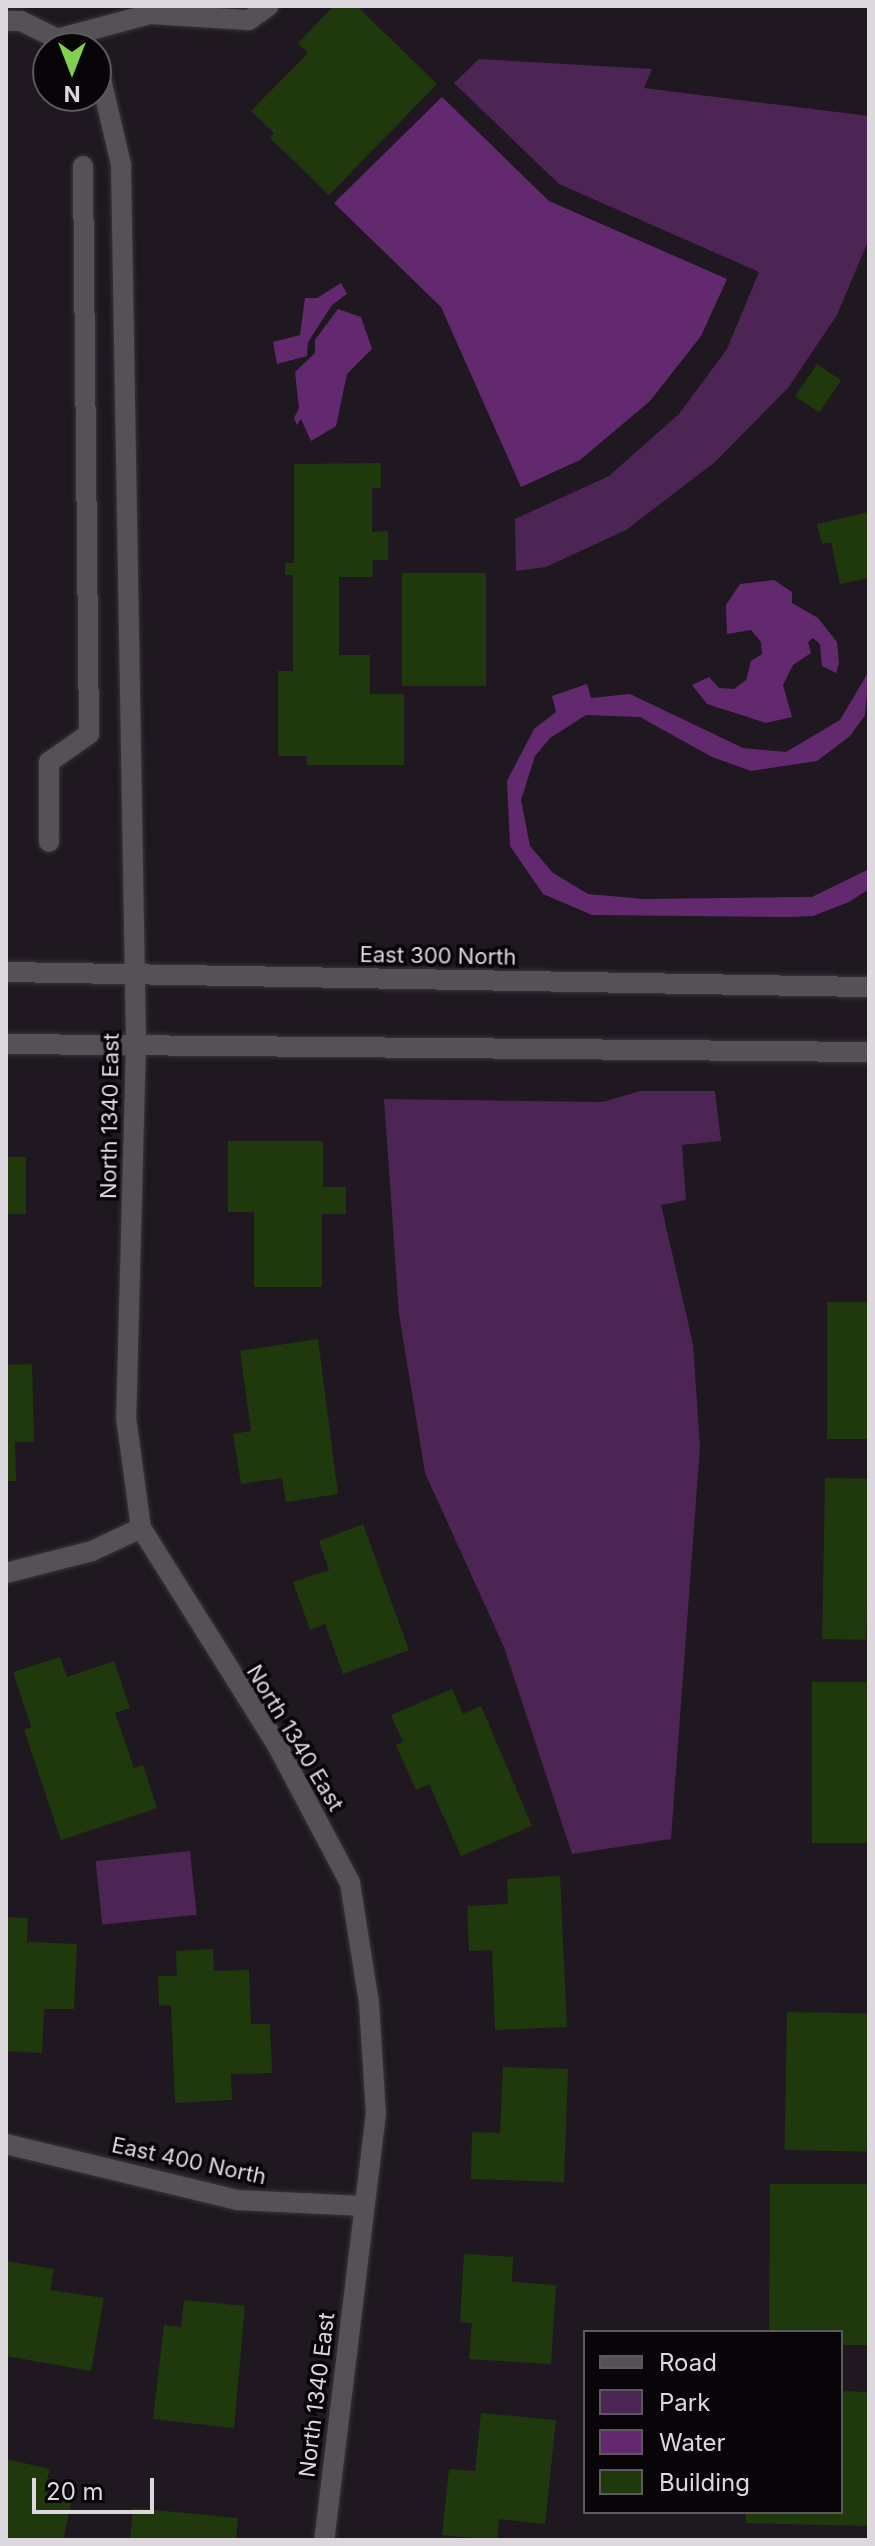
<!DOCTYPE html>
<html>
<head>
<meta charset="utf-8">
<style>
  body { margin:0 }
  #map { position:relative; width:875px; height:2546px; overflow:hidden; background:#1f1820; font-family:Inter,sans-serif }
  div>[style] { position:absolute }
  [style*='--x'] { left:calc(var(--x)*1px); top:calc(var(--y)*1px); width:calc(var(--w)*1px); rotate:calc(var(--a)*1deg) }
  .green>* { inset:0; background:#4c2554; transform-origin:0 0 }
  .water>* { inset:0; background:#63296f }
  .building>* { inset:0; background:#1f390c; transform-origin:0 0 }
  .roads { filter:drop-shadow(0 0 2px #39333a) drop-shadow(0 0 2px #39333a) }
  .minor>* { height:20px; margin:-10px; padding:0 10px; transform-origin:10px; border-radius:10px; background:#555256 }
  span { translate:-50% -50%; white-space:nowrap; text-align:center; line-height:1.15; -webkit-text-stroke:7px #070508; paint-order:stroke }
  .street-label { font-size:22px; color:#dcd8dd }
  .frame { position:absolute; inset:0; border:8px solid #dcd8dd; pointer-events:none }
  .legend { position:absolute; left:583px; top:2330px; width:260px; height:184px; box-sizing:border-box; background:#070508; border:2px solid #5c595d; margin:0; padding:10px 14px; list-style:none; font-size:24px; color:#dcd8dd }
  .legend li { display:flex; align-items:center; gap:16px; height:40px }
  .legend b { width:40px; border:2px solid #5c595d }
  .north { position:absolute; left:32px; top:32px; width:80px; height:80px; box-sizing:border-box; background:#070508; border:2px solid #5c595d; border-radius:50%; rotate:180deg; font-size:22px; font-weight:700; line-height:32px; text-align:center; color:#dcd8dd }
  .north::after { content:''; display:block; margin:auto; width:28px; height:36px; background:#82d04f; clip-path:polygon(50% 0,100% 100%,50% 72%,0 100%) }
  .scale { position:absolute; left:32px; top:2478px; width:122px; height:36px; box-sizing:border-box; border:4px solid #dcd8dd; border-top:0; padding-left:10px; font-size:24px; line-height:28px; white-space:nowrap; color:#dcd8dd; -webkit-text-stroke:6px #070508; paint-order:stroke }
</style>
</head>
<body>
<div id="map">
  <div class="green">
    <i style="clip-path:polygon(479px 59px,652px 69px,644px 88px,869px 116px,869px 239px,837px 315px,788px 388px,715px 462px,626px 530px,546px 567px,516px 571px,515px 519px,609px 476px,679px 414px,727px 349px,759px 272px,559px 184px,454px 83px)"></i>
    <i style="clip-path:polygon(640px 1091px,715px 1091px,721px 1141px,682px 1145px,686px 1200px,661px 1205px,693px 1344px,700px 1447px,671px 1839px,572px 1854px,504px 1647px,425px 1473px,399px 1314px,384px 1099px,603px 1102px)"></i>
    <i style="left:190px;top:1851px;width:64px;height:95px;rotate:84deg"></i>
  </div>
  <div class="water">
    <i style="clip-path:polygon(442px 97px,549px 201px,727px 279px,701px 336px,650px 401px,580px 460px,521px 487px,441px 307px,334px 203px)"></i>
    <i style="clip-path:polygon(341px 283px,347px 294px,332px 305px,308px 342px,307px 356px,277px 364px,273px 342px,300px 335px,305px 298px,317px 298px)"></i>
    <i style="clip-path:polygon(338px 309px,361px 317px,372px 349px,347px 374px,336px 426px,311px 441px,301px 419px,297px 425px,294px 418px,299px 408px,295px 372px,315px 353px,315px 340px)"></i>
    <i style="clip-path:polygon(774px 580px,792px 592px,792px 603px,818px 618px,837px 642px,839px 663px,836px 673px,822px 666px,820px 644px,813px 638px,808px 642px,811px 653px,793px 665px,783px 685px,792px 717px,766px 723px,707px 704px,692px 685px,709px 677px,719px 688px,734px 689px,746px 680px,751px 661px,762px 654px,761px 642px,751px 630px,727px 634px,726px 605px,740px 584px)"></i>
    <i style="clip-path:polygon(869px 671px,865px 715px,850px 736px,817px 761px,751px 771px,712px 757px,640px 717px,586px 715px,550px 738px,535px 756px,521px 800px,530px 846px,553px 873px,588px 894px,644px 899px,812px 897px,869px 869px,869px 889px,849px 902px,813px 916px,787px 917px,592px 915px,543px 894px,510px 846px,507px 781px,534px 729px,556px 712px,552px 696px,587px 684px,591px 698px,630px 694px,743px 748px,786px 752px,840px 720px)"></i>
  </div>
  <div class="building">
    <i style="clip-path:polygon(334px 6px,357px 6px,437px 84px,329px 195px,270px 138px,274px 133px,251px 111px,308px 53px,298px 43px)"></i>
    <i style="left:817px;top:364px;width:29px;height:39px;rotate:34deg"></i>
    <i style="clip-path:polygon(381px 463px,381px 488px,372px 488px,372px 532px,388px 531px,388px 560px,373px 560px,373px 577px,339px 577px,339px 655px,370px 655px,370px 694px,404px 694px,404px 765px,307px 765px,307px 756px,278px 756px,278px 671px,293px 671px,293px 575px,285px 575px,285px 563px,294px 563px,294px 464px)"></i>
    <i style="clip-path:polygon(869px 512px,869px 578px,840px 584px,831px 542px,822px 544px,817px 524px)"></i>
    <i style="left:486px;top:573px;width:113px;height:84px;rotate:90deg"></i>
    <i style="clip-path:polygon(228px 1141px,323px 1141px,323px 1187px,346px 1187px,346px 1214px,322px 1214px,322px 1287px,254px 1287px,254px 1212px,228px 1212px)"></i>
    <i style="left:6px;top:1157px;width:20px;height:57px"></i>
    <i style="left:827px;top:1302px;width:42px;height:137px"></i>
    <i style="clip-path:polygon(318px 1339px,338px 1494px,286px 1502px,282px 1478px,241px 1484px,233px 1434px,251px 1431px,240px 1351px)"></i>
    <i style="clip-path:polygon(32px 1364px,34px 1442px,15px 1442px,16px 1481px,6px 1481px,6px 1365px)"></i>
    <i style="left:825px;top:1478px;width:44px;height:161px;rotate:1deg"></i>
    <i style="clip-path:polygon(363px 1524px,409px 1650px,343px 1674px,325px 1624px,310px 1630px,293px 1582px,329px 1570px,319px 1541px)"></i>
    <i style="clip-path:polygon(60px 1657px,67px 1677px,114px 1661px,130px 1708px,115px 1713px,134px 1768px,143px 1765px,157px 1808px,61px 1840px,24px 1730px,31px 1727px,13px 1672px)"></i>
    <i style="left:812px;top:1682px;width:57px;height:161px"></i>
    <i style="clip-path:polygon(452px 1689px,463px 1714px,481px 1706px,532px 1826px,461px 1856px,429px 1784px,416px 1790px,396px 1745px,403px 1742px,391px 1715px)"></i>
    <i style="clip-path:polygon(560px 1876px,567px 2027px,495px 2030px,492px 1950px,469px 1951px,467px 1906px,508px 1904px,507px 1879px)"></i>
    <i style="clip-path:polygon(6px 1917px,28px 1918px,27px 1942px,77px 1944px,74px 2009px,44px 2009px,42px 2053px,6px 2051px)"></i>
    <i style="clip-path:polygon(213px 1949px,214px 1971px,249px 1970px,251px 2024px,270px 2024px,272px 2073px,231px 2074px,232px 2100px,175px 2103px,171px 2005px,159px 2006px,158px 1976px,177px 1976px,176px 1951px)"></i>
    <i style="left:787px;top:2012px;width:82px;height:138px;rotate:1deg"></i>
    <i style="clip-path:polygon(503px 2067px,568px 2069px,564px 2182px,471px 2179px,472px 2132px,500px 2133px)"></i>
    <i style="clip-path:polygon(770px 2184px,869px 2184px,869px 2345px,841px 2345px,841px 2332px,769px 2332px)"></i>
    <i style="clip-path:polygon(464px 2254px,513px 2257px,512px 2282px,556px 2285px,551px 2364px,469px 2359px,472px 2323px,460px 2322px)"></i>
    <i style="clip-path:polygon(6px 2261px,54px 2269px,50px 2290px,104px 2298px,91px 2371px,6px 2356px)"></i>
    <i style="clip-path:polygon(184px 2300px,245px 2306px,234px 2428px,153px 2419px,164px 2325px,181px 2327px)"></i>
    <i style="clip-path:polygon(841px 2391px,869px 2392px,869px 2526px,746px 2523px,746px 2512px,841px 2512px)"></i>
    <i style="clip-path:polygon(481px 2413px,556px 2420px,545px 2524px,499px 2519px,497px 2540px,442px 2535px,449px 2469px,475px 2471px)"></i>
    <i style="clip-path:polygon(6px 2459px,50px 2469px,44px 2492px,72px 2498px,63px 2540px,6px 2540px)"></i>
    <i style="clip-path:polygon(133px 2508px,238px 2518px,236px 2540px,130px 2540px)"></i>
  </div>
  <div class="roads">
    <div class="minor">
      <i style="--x:6;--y:21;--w:15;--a:0"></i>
      <i style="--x:21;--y:21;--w:52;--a:26.1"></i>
      <i style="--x:57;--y:39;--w:96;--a:-15"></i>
      <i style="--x:150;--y:14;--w:99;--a:3.5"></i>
      <i style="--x:249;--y:20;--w:24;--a:-36"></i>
      <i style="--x:96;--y:58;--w:110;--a:76.8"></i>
      <i style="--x:121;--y:165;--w:878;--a:89.02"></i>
      <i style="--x:136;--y:1043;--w:374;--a:91.5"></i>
      <i style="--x:126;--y:1417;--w:112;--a:82.3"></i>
      <i style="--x:141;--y:1528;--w:254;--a:57.9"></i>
      <i style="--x:276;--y:1743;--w:158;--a:62.1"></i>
      <i style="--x:350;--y:1883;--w:121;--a:81"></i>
      <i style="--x:369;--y:2003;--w:110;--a:86.4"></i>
      <i style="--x:376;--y:2113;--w:430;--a:96.9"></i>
      <i style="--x:49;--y:842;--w:80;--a:-90"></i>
      <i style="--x:49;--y:762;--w:49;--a:-35"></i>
      <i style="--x:89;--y:734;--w:568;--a:-90.61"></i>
      <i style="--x:6;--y:972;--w:863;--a:1"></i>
      <i style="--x:6;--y:1044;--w:863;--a:0.53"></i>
      <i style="--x:6;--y:1573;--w:89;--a:-14.3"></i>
      <i style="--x:92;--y:1551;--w:54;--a:-25.1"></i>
      <i style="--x:6;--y:2144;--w:238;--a:13.6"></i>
      <i style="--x:237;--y:2200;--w:127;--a:2.7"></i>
    </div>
  </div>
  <div class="street-label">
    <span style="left:438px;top:956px;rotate:1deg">East 300 North</span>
    <span style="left:110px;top:1116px;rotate:-89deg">North 1340 East</span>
    <span style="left:295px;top:1738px;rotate:59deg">North 1340 East</span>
    <span style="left:189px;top:2161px;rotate:12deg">East 400 North</span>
    <span style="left:317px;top:2395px;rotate:-83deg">North 1340 East</span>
  </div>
  <div class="frame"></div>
  <ul class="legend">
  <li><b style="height:10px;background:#555256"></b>Road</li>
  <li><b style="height:22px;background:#4c2554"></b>Park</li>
  <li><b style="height:22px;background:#63296f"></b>Water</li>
  <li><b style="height:22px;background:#1f390c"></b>Building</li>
  </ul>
  <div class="north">N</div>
  <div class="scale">20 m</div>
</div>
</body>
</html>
